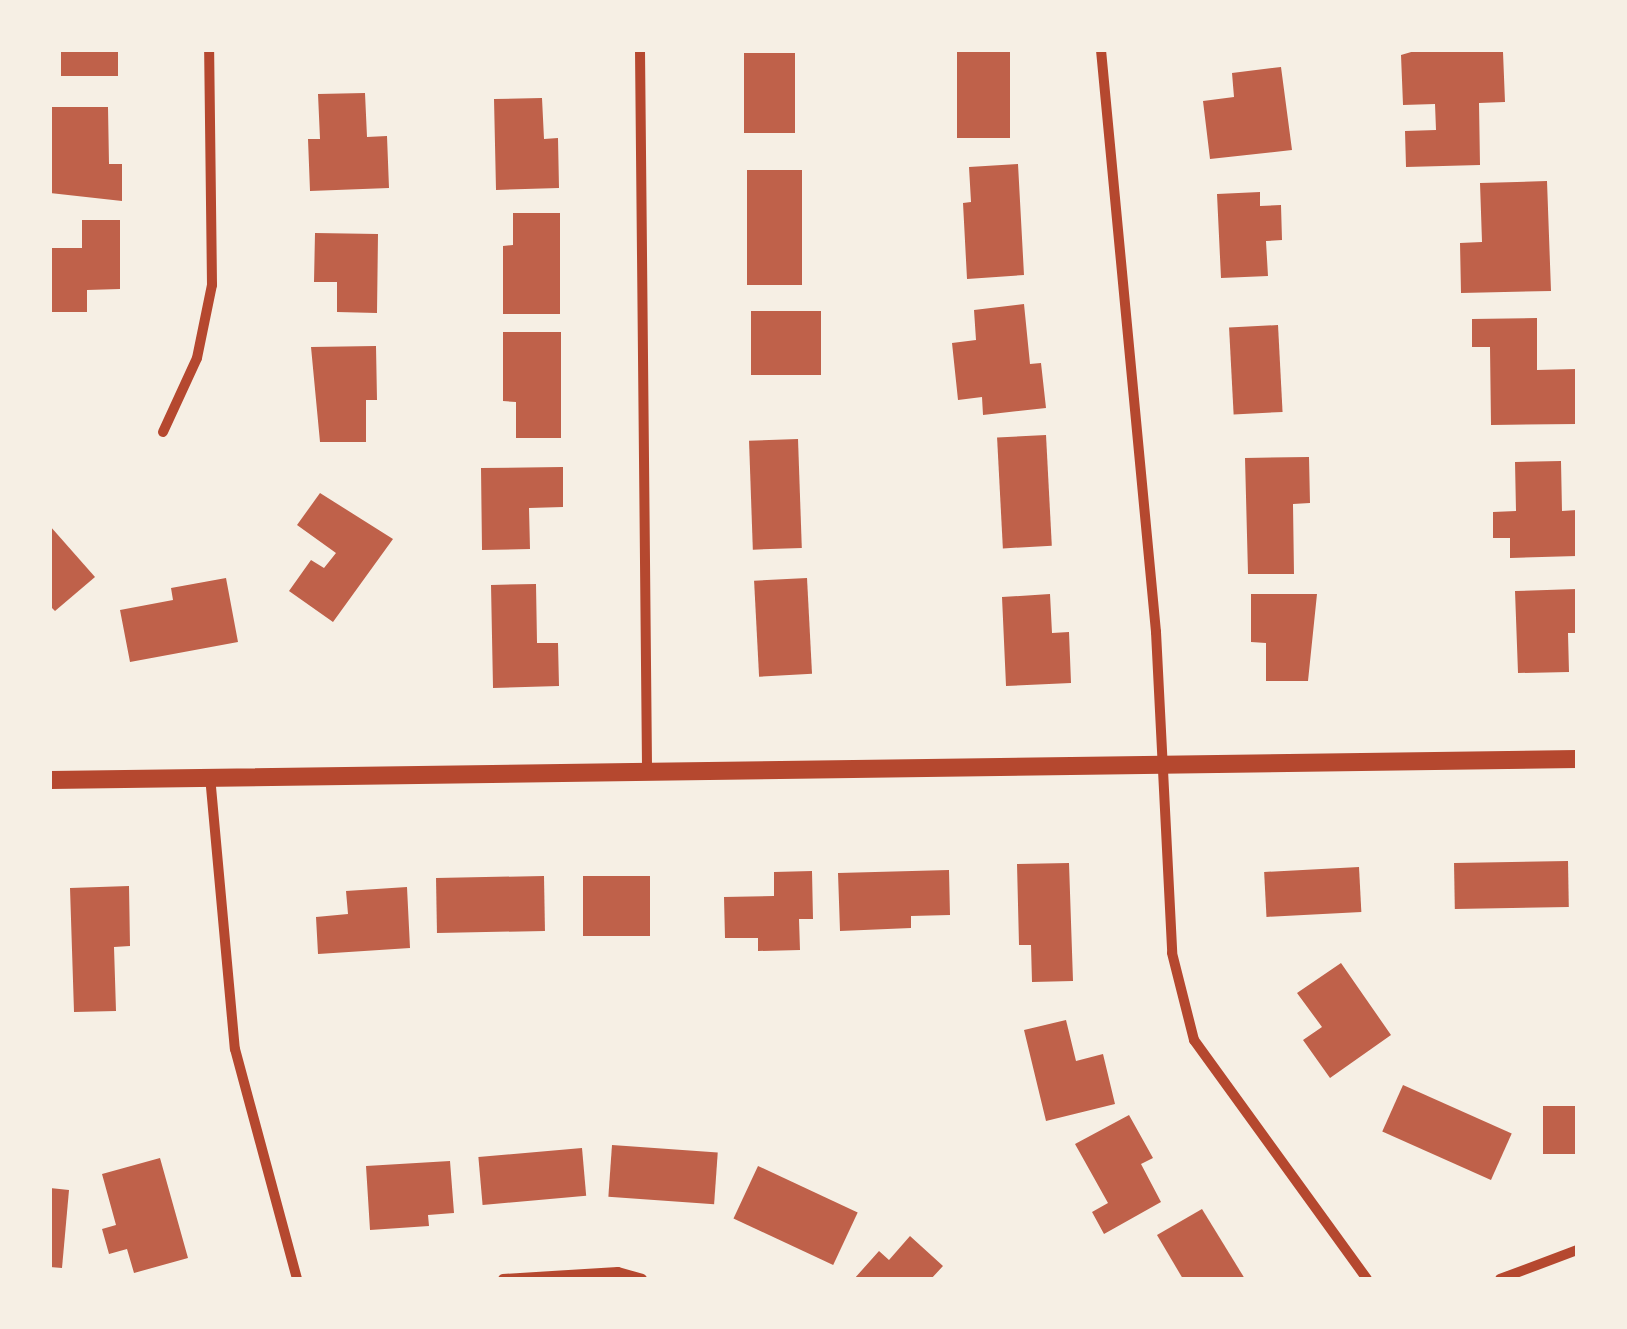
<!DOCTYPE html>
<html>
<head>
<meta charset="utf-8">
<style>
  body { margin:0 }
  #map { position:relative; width:1627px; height:1329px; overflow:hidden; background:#f6efe4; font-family:Overpass,sans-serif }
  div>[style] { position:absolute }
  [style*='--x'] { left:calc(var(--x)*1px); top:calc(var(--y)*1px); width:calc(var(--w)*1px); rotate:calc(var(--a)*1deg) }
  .building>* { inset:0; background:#bf614a; transform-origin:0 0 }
  .minor>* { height:10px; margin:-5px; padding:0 5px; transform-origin:5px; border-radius:5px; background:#b5482f }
  .tertiary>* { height:18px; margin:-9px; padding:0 9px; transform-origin:9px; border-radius:9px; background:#b5482f }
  span { translate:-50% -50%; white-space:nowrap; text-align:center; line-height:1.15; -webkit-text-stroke:9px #f6efe4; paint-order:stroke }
  .frame { position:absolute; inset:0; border:52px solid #f6efe4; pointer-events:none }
</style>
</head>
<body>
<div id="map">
  <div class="building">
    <i style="left:61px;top:50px;width:57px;height:26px"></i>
    <i style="left:957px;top:50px;width:53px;height:88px"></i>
    <i style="clip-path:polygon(1418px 50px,1503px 52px,1505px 102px,1479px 103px,1480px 165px,1406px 167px,1405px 131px,1436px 130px,1435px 104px,1403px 105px,1401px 55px)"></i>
    <i style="left:744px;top:53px;width:51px;height:80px"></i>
    <i style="clip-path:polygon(1281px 67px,1292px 150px,1210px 159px,1203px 101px,1234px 97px,1232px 73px)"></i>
    <i style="clip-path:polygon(365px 93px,367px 137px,387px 136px,389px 188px,310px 191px,308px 139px,320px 139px,318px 94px)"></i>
    <i style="clip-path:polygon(542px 98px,544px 139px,558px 138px,559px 188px,496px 190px,494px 99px)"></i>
    <i style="clip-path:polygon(50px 107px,108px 107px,109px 164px,122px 164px,122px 201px,50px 193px)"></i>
    <i style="clip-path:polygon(1018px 164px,1024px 275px,967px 279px,963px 203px,971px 202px,969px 167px)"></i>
    <i style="left:747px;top:170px;width:55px;height:115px"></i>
    <i style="clip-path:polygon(1547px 181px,1551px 291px,1461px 293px,1460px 243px,1482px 242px,1480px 183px)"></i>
    <i style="clip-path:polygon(1260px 192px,1260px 206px,1281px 205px,1282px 240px,1266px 241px,1268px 276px,1221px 278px,1217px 194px)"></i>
    <i style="clip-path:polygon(513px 213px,560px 213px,560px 314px,503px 314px,503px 246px,513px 245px)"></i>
    <i style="clip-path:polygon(82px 220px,120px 220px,120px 289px,87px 290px,87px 312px,50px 312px,50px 248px,82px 248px)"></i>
    <i style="clip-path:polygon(315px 233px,378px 234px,377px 313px,337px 312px,337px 282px,314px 282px)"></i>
    <i style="clip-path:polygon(1024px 304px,1030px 364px,1041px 363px,1046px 408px,983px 415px,982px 397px,958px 400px,952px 343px,976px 340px,974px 310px)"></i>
    <i style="left:751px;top:311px;width:70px;height:64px"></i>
    <i style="clip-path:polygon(1537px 318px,1537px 370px,1577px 369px,1577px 424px,1491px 425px,1490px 347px,1472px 347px,1472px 319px)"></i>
    <i style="left:1278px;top:325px;width:87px;height:49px;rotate:87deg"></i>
    <i style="clip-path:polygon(503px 332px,561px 332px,561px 438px,516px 438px,516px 402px,503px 401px)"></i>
    <i style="clip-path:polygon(376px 346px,377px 400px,366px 400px,366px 442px,320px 442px,311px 347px)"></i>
    <i style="left:1046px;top:435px;width:111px;height:49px;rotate:87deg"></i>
    <i style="left:798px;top:439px;width:109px;height:49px;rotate:88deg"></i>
    <i style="clip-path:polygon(1309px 457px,1310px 503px,1293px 504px,1294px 574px,1248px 574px,1245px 458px)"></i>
    <i style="clip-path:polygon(1561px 461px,1562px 511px,1577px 510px,1577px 556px,1510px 558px,1510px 538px,1493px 538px,1493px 512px,1516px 511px,1515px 462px)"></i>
    <i style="clip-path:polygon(563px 467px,563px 507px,529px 508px,530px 549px,482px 550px,481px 468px)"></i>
    <i style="clip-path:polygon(320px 493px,393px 539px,333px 622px,289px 591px,311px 560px,324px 568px,336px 553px,297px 525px)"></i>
    <i style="clip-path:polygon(50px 526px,95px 577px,55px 611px,50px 606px)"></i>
    <i style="clip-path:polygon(226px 578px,238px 642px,130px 662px,120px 610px,173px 600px,171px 588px)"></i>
    <i style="left:807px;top:578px;width:96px;height:53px;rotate:87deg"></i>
    <i style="clip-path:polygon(536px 584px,537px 643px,558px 643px,559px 686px,493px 688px,491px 585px)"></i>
    <i style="clip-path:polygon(1577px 589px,1577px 633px,1568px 633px,1569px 672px,1518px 673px,1515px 591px)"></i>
    <i style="clip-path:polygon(1050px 594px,1052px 633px,1069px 632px,1071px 683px,1006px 686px,1002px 597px)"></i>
    <i style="clip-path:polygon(1251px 594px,1317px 594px,1308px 681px,1266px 681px,1266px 643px,1251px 642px)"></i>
    <i style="left:1568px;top:861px;width:46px;height:114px;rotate:89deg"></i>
    <i style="clip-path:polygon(1069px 863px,1073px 981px,1032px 982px,1031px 945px,1019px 945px,1017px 864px)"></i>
    <i style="left:1359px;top:867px;width:45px;height:95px;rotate:87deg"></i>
    <i style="clip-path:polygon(949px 870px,950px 915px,911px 916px,911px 928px,840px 931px,838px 873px)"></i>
    <i style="clip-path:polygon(812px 871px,813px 919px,799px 919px,800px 950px,758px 951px,758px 938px,725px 938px,724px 897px,774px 896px,774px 872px)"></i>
    <i style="left:544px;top:876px;width:55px;height:108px;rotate:89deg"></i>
    <i style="left:583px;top:876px;width:67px;height:60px"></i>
    <i style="clip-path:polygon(129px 886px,130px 946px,114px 947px,116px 1011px,74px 1012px,70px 888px)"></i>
    <i style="clip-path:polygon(407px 887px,410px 948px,318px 954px,316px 917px,348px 914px,346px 891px)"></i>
    <i style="clip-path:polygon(1341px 963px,1391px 1035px,1330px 1078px,1303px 1040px,1322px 1027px,1297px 993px)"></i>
    <i style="clip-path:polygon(1066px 1020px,1076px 1061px,1103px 1054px,1115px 1104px,1046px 1121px,1024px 1030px)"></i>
    <i style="left:1403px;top:1085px;width:119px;height:51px;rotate:24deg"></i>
    <i style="left:1577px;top:1106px;width:48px;height:34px;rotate:90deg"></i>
    <i style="clip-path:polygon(1129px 1115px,1153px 1158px,1141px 1164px,1161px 1202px,1104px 1234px,1092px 1212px,1108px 1203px,1075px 1144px)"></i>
    <i style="left:612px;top:1145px;width:106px;height:52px;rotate:4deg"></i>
    <i style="left:582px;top:1148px;width:48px;height:104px;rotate:85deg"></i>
    <i style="clip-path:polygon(160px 1158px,188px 1258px,134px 1273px,127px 1249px,109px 1254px,102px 1229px,116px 1225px,102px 1174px)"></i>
    <i style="clip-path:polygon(450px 1161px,454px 1213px,428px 1215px,429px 1226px,370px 1230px,366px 1166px)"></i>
    <i style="left:758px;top:1166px;width:110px;height:58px;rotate:25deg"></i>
    <i style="clip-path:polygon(50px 1188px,69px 1190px,62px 1268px,50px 1267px)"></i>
    <i style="clip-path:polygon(1202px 1209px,1245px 1279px,1183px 1279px,1157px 1235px)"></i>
    <i style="clip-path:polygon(910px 1236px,943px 1266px,931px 1279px,854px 1279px,879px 1251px,889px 1260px)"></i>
  </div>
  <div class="minor">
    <i style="--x:640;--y:50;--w:722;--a:89.44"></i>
    <i style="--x:1101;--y:50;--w:585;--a:84.6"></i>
    <i style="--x:1156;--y:632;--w:321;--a:87.1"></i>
    <i style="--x:1172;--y:953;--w:90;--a:75.8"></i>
    <i style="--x:1194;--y:1040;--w:295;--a:54.1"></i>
    <i style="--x:163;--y:432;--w:81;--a:-65.3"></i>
    <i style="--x:197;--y:358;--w:75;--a:-78.4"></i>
    <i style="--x:212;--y:285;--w:235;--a:-90.7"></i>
    <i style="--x:210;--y:776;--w:274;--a:84.8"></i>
    <i style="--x:235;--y:1049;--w:238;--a:74.9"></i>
    <i style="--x:503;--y:1279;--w:115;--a:-3.5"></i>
    <i style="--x:618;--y:1272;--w:25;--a:16"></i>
    <i style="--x:1500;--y:1279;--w:82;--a:-20.6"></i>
  </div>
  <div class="tertiary">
    <i style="--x:50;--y:780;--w:1527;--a:-0.79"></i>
  </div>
  <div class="frame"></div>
</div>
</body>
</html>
